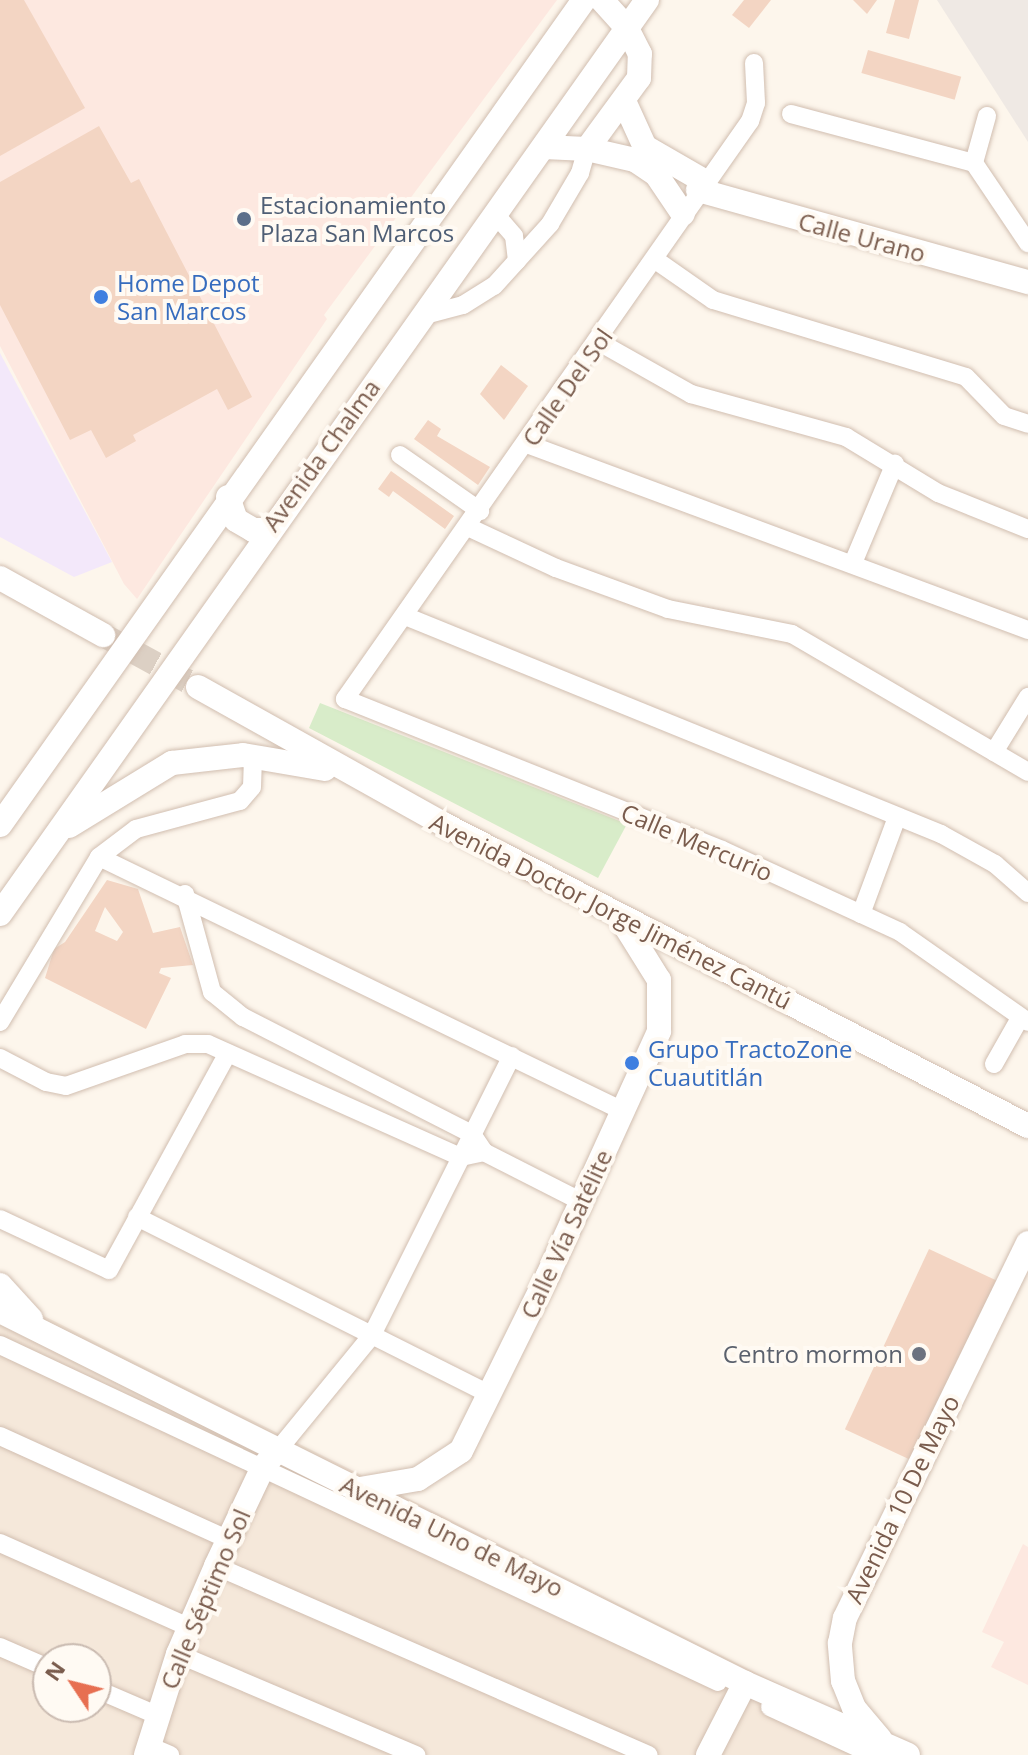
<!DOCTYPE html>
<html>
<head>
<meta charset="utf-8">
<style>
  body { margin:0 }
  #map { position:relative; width:1028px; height:1755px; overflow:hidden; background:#fdf6ec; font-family:"Open Sans",sans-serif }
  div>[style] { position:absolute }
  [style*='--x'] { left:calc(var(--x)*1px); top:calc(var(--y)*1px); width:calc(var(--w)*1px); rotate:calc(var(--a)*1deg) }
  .residential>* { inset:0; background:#f5e8da }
  .commercial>* { inset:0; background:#fde8e0 }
  .industrial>* { inset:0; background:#efe9e4 }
  .education>* { inset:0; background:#f3e8fa }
  .green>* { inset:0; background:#d8ecc9 }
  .building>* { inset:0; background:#f3d5c3; transform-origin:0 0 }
  .secondary-tunnel>* { height:24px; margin-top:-12px; transform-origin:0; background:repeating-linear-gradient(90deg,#dcd0c4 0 24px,transparent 0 36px) }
  .roads { filter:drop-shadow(0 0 2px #d1beb0) drop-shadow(0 0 2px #d1beb0) }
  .street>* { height:18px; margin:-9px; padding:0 9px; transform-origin:9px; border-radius:9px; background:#fff }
  .secondary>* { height:24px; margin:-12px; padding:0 12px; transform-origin:12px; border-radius:12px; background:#fff }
  .dots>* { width:22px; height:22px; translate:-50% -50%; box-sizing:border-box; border:4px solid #fffaf3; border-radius:50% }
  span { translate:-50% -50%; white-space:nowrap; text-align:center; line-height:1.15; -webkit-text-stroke:8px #fffaf3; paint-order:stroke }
  .service-label { font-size:24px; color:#4e5e75 }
  .left { translate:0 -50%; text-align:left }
  .street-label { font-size:24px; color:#7a5c4d }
  .shop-label { font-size:24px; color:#366cbe }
  .worship-label { font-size:24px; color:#5b616d }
  .right { translate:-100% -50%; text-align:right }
  .north { position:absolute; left:32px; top:1643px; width:80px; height:80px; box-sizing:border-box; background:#fffaf3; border:2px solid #cabbb1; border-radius:50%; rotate:305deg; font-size:22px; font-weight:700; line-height:32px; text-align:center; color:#7a5c4d }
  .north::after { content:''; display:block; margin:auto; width:28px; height:36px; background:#e76f51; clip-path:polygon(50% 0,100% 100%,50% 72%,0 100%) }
</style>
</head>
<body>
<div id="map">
  <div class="residential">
    <i style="clip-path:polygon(evenodd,0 1294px,920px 1755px,0 1755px,0 1294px,48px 1659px,96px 1659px,96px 1707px,48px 1707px,48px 1659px)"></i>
  </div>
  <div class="commercial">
    <i style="clip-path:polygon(0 0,557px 0,324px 315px,327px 319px,137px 599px,124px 584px,0 346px)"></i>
    <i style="clip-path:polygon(1023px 1544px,1028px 1547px,1028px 1685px,991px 1667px,1004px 1642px,982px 1632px)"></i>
  </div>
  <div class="industrial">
    <i style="clip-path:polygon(937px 0,1028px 0,1028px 142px)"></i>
  </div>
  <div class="education">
    <i style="clip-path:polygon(0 353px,112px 562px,74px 577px,0 537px)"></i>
  </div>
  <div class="green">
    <i style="clip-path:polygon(320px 703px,627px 824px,598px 878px,309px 728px)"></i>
  </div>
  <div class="building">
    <i style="clip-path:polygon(0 0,24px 0,85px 108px,0 156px)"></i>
    <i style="clip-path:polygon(744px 0,771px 0,749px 28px,732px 15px)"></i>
    <i style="clip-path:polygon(853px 0,877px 0,867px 14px)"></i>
    <i style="clip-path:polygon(895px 0,919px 0,909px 39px,886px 33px)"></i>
    <i style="left:868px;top:50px;width:97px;height:24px;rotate:16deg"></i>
    <i style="clip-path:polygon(99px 126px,131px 183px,139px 179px,252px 397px,228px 410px,217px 389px,133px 435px,136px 441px,106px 458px,91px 430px,70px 440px,0 305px,0 182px)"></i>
    <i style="clip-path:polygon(501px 365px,528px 386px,504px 420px,480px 394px)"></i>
    <i style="clip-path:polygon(428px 420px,441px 429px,437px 436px,490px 467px,478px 485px,414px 439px)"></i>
    <i style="clip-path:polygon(391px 471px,454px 516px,445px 529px,393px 491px,389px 497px,378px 489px)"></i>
    <i style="clip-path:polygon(evenodd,107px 880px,138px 889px,153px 933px,180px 927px,193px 965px,161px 968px,159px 973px,171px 978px,146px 1029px,45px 978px,54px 949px,65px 942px,107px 880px,105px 907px,123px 932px,117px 941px,95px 931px,105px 907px)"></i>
    <i style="left:929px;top:1249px;width:78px;height:199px;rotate:25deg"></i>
  </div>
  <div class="secondary-tunnel">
    <i style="--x:103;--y:635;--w:108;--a:28.7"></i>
  </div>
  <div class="roads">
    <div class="street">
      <i style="--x:754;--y:63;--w:40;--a:87.1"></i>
      <i style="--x:756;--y:103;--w:19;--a:108"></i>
      <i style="--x:750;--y:121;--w:706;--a:125.02"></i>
      <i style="--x:345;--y:699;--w:406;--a:21.8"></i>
      <i style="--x:722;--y:850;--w:196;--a:24.7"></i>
      <i style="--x:900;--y:932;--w:156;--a:35.1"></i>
      <i style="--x:791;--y:114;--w:189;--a:15"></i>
      <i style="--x:987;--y:116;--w:49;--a:105.5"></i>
      <i style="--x:974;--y:163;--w:97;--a:56"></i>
      <i style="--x:495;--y:214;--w:29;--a:49"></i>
      <i style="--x:514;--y:236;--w:25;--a:83"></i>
      <i style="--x:657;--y:261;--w:68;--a:34.9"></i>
      <i style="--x:713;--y:300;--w:264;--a:16.9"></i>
      <i style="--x:966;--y:377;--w:54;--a:45.7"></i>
      <i style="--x:1004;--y:416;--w:25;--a:18"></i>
      <i style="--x:421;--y:316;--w:43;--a:-14.7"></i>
      <i style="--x:463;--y:305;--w:36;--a:-32"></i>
      <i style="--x:494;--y:286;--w:84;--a:-47.9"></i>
      <i style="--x:550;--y:224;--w:59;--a:-59.5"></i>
      <i style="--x:580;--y:173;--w:25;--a:-74"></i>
      <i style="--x:599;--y:342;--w:106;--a:29.5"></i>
      <i style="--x:691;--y:394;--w:161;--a:15.5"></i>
      <i style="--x:846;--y:437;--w:108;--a:31.3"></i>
      <i style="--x:938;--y:493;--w:97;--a:21.8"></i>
      <i style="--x:527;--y:444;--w:534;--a:20.37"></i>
      <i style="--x:400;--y:455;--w:98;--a:35"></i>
      <i style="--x:468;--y:527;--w:97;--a:25"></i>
      <i style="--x:556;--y:568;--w:119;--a:20.1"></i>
      <i style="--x:668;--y:609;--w:126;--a:11.4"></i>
      <i style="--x:792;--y:634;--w:273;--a:30.3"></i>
      <i style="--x:853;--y:563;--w:108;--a:-67.2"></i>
      <i style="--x:405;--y:616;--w:579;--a:22.13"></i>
      <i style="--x:941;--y:834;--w:62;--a:29.1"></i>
      <i style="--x:995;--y:864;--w:44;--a:41.3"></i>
      <i style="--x:994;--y:752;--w:65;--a:-58.3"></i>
      <i style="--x:99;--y:857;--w:582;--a:25.86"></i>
      <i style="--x:185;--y:894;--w:102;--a:74.6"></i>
      <i style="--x:212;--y:992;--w:40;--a:39"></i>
      <i style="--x:243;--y:1017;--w:257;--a:27.1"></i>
      <i style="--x:472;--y:1134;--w:22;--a:56"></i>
      <i style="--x:484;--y:1152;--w:110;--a:27"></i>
      <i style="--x:861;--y:914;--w:103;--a:-69.6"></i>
      <i style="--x:0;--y:1022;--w:192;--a:-59"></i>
      <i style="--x:99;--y:857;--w:46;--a:-37.1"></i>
      <i style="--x:136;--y:829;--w:108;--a:-15.1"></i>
      <i style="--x:240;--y:801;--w:18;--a:-49"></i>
      <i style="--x:252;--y:787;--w:31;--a:-88"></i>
      <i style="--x:0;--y:1058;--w:52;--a:27.6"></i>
      <i style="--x:46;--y:1082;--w:20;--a:11"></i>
      <i style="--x:66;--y:1086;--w:126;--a:-19.4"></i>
      <i style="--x:185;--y:1044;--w:23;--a:0"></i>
      <i style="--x:208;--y:1044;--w:277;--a:24.1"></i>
      <i style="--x:461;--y:1157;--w:24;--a:-12"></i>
      <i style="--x:994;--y:1064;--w:53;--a:-60.5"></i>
      <i style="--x:137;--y:1217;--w:394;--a:26.7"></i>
      <i style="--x:0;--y:1219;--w:120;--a:25.1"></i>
      <i style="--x:109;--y:1270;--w:247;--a:-61.3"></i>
      <i style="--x:0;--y:1345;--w:793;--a:25.14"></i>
      <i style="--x:0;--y:1436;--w:249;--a:24.4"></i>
      <i style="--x:278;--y:1450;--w:149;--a:-50.7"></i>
      <i style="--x:372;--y:1335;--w:312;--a:-63.4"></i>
      <i style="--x:0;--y:1543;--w:207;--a:24"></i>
      <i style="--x:216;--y:1566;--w:472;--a:23.6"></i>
      <i style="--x:0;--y:1647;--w:52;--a:23.6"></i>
      <i style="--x:178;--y:1654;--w:259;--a:23"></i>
      <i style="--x:96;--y:1689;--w:69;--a:23.2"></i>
      <i style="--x:770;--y:1707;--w:115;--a:24.8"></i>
      <i style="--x:149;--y:1746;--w:23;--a:23"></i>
    </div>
    <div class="secondary">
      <i style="--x:624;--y:101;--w:51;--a:65.5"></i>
      <i style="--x:645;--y:147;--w:68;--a:30"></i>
      <i style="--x:544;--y:147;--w:43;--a:2.7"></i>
      <i style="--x:587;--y:149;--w:88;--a:-53.8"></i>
      <i style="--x:639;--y:78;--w:24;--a:-88"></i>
      <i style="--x:640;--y:54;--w:29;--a:-117"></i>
      <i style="--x:627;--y:28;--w:38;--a:-132"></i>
      <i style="--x:587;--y:149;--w:49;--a:12.9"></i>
      <i style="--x:635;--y:160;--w:25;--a:34"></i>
      <i style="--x:656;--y:174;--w:48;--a:56"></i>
      <i style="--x:698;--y:190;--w:343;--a:15.6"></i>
      <i style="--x:228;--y:497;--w:24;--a:71"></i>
      <i style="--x:236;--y:520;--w:20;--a:30"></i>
      <i style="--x:253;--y:530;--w:14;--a:0"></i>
      <i style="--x:0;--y:578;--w:118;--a:29"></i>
      <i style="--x:198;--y:687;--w:283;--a:29.2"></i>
      <i style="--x:445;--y:825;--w:656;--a:27.31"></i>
      <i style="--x:0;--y:825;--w:1011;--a:-54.71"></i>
      <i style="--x:69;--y:826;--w:121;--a:-31.5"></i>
      <i style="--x:172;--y:763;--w:71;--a:-6.4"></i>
      <i style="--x:243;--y:755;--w:83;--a:9.7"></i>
      <i style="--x:0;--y:914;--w:1120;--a:-54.71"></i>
      <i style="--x:0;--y:1285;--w:46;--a:47.6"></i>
      <i style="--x:0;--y:1311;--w:833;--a:26.53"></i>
      <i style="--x:745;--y:1683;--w:178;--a:23.8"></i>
      <i style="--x:360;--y:1489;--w:59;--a:-9.8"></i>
      <i style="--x:418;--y:1479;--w:51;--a:-33.1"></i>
      <i style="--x:461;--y:1451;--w:196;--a:-63.7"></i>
      <i style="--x:548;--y:1275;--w:268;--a:-65.5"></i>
      <i style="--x:659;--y:1031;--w:51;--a:-90"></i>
      <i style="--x:659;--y:980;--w:72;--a:-121.9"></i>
      <i style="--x:880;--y:1739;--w:40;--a:-130"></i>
      <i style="--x:854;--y:1708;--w:29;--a:-112"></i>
      <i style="--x:843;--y:1681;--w:38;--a:-95"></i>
      <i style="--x:840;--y:1643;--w:25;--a:-79"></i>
      <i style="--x:845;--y:1618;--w:417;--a:-64"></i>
      <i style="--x:146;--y:1755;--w:106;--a:-72.4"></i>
      <i style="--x:178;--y:1654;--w:96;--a:-66.6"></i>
      <i style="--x:216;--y:1566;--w:110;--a:-64.6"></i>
      <i style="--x:263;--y:1467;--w:23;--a:-49"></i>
      <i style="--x:708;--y:1755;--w:81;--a:-62.8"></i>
    </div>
  </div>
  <div class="dots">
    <i style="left:244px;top:219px;background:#5c6f8a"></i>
    <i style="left:101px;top:297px;background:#3f7fe0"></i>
    <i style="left:632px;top:1063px;background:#3f7fe0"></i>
    <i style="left:919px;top:1354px;background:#6b7280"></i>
  </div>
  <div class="service-label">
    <span class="left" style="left:260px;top:219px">Estacionamiento<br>Plaza San Marcos</span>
  </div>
  <div class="street-label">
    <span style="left:862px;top:237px;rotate:15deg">Calle Urano</span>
    <span style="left:567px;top:387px;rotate:-55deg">Calle Del Sol</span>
    <span style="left:321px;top:455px;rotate:-54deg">Avenida Chalma</span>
    <span style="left:697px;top:842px;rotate:23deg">Calle Mercurio</span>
    <span style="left:611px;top:911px;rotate:27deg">Avenida Doctor Jorge Jiménez Cantú</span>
    <span style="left:566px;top:1234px;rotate:-65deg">Calle Vía Satélite</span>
    <span style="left:902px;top:1499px;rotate:-64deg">Avenida 10 De Mayo</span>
    <span style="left:452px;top:1536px;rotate:26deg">Avenida Uno de Mayo</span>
    <span style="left:205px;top:1599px;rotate:-67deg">Calle Séptimo Sol</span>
  </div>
  <div class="shop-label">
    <span class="left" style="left:117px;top:297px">Home Depot<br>San Marcos</span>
    <span class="left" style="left:648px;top:1063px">Grupo TractoZone<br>Cuautitlán</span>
  </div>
  <div class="worship-label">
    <span class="right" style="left:903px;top:1354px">Centro mormon</span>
  </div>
  <div class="north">N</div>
</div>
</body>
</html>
